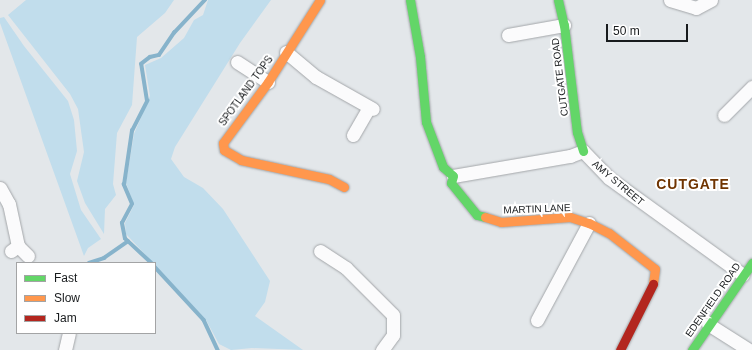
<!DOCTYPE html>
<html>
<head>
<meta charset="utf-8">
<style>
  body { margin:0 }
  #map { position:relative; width:752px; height:350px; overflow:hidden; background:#e3e7ea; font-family:Arial,sans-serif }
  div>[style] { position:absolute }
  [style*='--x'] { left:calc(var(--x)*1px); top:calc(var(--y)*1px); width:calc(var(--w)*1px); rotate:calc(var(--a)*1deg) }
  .green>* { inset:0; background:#c1ddec }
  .stream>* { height:3.5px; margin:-1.75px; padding:0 1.75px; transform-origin:1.75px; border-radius:1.75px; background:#87b3cb }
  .roads { filter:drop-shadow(0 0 1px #a3a6a9) drop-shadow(0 0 1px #a3a6a9) }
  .street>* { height:13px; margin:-6.5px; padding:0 6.5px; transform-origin:6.5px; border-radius:6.5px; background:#fbfbfc }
  .fast>* { height:9px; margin:-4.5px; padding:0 4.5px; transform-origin:4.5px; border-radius:4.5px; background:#63d668 }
  .slow>* { height:9px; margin:-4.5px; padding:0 4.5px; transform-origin:4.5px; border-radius:4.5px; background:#ff974d }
  .jam>* { height:9px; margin:-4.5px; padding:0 4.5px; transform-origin:4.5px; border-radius:4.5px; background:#b3261e }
  span { translate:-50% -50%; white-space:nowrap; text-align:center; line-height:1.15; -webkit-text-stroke:4px #fff; paint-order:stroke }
  .street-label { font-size:10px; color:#181b1d }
  .district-label { font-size:14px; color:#6f3401; font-weight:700; letter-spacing:1px }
  .legend { position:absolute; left:16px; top:262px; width:140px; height:72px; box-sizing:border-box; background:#fff; border:1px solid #a3a4a5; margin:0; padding:5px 7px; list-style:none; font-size:12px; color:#181b1d }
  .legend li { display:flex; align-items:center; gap:8px; height:20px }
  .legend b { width:20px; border:1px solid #a3a4a5 }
  .scale { position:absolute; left:606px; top:24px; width:82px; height:18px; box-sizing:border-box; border:2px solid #181b1d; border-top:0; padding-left:5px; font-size:12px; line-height:14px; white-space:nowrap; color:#181b1d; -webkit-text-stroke:3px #fff; paint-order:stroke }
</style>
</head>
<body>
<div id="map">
  <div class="green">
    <i style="clip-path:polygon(26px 0,174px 0,165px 13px,137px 37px,132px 105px,117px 133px,113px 184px,116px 195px,105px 209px,104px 234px,85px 203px,77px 181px,84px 152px,78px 109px,70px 94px,8px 15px)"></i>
    <i style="clip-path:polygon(208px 0,271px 0,240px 43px,175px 147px,171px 159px,184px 177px,203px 188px,223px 209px,270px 281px,265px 302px,255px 316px,303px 350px,252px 348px,231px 350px,219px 344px,206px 320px,126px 234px,125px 223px,134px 205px,126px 183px,134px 134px,150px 96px,145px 65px,161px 58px,184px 38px,194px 20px,203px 15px)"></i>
    <i style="clip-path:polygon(4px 17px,24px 46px,68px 101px,74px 120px,77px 151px,70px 174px,81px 210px,101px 239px,88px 248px,84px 256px,0 23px,0 18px)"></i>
  </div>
  <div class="stream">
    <i style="--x:89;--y:263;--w:16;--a:-18"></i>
    <i style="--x:104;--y:258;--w:29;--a:-35"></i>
    <i style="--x:151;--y:263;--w:35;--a:-137"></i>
    <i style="--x:125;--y:239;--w:16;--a:-101"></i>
    <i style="--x:122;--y:223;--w:21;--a:-62"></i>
    <i style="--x:132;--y:204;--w:21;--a:-113"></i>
    <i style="--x:124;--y:185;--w:55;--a:-81.6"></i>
    <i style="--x:132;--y:131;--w:34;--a:-63"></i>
    <i style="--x:147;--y:101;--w:37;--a:-99"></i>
    <i style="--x:141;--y:64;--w:11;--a:-38"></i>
    <i style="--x:150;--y:57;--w:9;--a:-13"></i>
    <i style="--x:159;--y:55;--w:27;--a:-56"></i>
    <i style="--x:174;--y:33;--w:45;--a:-46.8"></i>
    <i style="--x:155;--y:267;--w:72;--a:47.2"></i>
    <i style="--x:204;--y:320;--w:33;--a:65"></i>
  </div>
  <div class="roads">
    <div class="street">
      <i style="--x:670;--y:0;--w:27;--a:17"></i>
      <i style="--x:696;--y:8;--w:17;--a:-28"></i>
      <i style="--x:508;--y:35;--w:57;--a:-10.1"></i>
      <i style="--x:286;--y:52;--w:39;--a:40"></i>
      <i style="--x:316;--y:77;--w:65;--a:29.3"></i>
      <i style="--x:237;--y:62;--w:37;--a:33"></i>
      <i style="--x:724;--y:115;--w:40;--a:-45"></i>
      <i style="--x:353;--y:135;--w:32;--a:-60"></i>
      <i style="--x:453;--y:176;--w:119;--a:-9.7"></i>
      <i style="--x:570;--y:156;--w:14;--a:-21"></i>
      <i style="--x:583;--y:151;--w:37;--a:46"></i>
      <i style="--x:609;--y:178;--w:165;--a:35.9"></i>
      <i style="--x:0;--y:188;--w:18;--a:61"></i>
      <i style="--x:9;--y:204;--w:43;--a:77.9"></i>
      <i style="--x:11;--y:251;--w:9;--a:-36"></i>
      <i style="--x:18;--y:246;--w:14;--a:45"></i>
      <i style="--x:320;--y:251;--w:31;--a:33"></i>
      <i style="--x:346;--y:268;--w:66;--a:45"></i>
      <i style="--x:393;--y:315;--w:20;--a:90"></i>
      <i style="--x:393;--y:335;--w:19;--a:126"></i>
      <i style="--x:537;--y:320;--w:110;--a:-61.8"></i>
      <i style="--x:708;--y:324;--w:49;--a:32.4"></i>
      <i style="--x:65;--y:350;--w:17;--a:-77"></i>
    </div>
    <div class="fast">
      <i style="--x:410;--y:0;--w:58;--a:80"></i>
      <i style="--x:420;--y:57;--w:65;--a:84.7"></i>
      <i style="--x:426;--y:122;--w:48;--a:69.3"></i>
      <i style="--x:443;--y:167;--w:13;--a:42"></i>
      <i style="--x:453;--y:176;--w:7;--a:106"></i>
      <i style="--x:451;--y:183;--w:41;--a:50.9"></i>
      <i style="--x:477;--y:215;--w:8;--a:14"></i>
      <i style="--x:558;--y:0;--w:26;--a:77"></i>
      <i style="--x:564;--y:25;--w:108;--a:83.1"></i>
      <i style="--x:577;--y:132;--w:20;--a:72"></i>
      <i style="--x:692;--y:350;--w:106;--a:-55.4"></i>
    </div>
    <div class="slow">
      <i style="--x:320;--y:0;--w:97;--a:122.4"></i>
      <i style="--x:268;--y:82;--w:76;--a:126.4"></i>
      <i style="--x:223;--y:143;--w:7;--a:82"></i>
      <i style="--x:224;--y:150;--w:20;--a:30"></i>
      <i style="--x:241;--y:160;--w:90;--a:12.2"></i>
      <i style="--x:329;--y:179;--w:17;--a:28"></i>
      <i style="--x:485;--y:217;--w:17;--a:17"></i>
      <i style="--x:501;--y:222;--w:69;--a:-4.1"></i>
      <i style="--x:570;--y:217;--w:20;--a:18"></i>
      <i style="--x:589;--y:223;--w:22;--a:27"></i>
      <i style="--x:609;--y:233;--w:58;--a:38"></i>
      <i style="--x:655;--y:269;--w:15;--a:98"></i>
    </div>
    <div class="jam">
      <i style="--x:620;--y:350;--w:74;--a:-63.4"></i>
    </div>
  </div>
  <div class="street-label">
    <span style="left:560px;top:77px;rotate:-97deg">CUTGATE ROAD</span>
    <span style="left:246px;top:91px;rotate:-54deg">SPOTLAND TOPS</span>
    <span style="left:618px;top:183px;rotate:40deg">AMY STREET</span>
    <span style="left:537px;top:209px;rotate:-2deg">MARTIN LANE</span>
    <span style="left:713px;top:300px;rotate:-55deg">EDENFIELD ROAD</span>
  </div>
  <div class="district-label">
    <span style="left:693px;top:184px">CUTGATE</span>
  </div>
  <ul class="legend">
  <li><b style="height:5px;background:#63d668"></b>Fast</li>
  <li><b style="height:5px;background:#ff974d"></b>Slow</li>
  <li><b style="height:5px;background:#b3261e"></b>Jam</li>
  </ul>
  <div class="scale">50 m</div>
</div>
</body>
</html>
